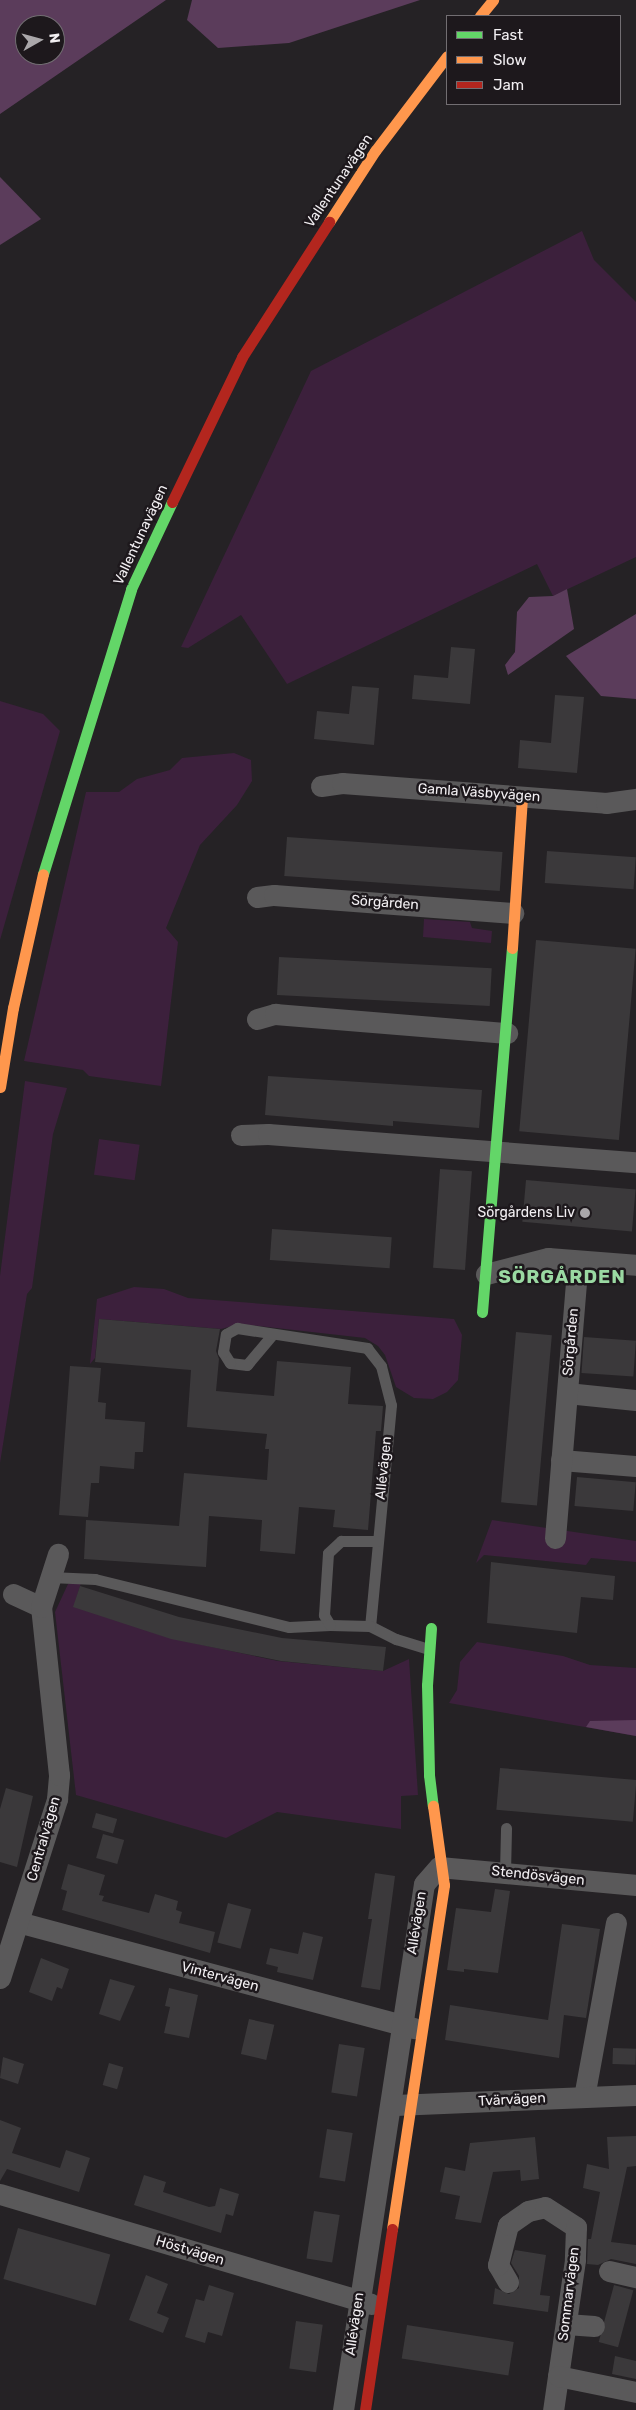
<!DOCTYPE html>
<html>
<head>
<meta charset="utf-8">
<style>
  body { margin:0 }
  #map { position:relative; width:636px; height:2410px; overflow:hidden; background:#252225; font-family:Rubik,sans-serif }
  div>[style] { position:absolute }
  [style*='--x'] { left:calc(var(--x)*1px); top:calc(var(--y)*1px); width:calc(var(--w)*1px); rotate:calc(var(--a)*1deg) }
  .green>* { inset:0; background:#3c203c; transform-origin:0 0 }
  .forest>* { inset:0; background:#5b3c5b }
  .building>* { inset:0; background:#3b393b; transform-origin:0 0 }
  .lane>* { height:11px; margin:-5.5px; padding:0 5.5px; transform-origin:5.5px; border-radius:5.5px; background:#5a595a }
  .street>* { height:21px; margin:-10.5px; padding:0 10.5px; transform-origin:10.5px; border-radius:10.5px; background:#5a595a }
  .fast>* { height:11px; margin:-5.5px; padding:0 5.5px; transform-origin:5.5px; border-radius:5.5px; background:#63d668 }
  .slow>* { height:11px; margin:-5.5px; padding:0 5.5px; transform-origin:5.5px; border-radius:5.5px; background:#ff974d }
  .jam>* { height:11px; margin:-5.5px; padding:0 5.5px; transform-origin:5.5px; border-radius:5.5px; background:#b3261e }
  .dots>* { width:14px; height:14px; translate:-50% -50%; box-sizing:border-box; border:2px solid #1d181c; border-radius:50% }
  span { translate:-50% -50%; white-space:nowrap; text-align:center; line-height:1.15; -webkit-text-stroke:5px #1d181c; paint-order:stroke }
  .street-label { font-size:14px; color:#f2eff2 }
  .poi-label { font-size:14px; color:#f2eff2 }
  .right { translate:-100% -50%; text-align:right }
  .district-label { font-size:19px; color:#9ad9a2; font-weight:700; letter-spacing:1px }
  .legend { position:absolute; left:446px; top:15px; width:175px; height:90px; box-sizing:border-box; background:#1d181c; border:1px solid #726e72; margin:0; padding:6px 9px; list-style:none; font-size:15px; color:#f2eff2 }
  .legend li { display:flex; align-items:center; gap:10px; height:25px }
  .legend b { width:25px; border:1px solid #726e72 }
  .north { position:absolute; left:15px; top:15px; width:50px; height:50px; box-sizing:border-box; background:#1d181c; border:1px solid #726e72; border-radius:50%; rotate:83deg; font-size:14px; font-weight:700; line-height:20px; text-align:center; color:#f2eff2 }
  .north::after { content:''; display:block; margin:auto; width:18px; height:22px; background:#aaa7aa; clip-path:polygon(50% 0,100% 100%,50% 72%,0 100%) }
</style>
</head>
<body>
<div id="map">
  <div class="green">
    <i style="clip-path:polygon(582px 231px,594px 260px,636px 302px,636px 557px,553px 596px,537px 564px,287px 684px,241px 615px,188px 648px,181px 647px,311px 371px)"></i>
    <i style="clip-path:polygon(0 701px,43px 714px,60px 731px,0 940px)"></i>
    <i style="clip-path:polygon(234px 753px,251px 760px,252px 781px,237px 805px,200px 845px,166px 928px,178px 942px,161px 1086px,89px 1076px,83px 1070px,24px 1061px,86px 792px,119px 792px,137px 779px,170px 770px,182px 758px)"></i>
    <i style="clip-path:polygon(424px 919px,470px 922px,472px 928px,492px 931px,491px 943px,423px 937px)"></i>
    <i style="clip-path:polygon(25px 1081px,67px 1088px,53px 1134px,32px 1288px,27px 1294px,0 1463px,0 1276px)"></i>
    <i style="left:99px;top:1139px;width:41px;height:36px;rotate:8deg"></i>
    <i style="clip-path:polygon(134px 1287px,164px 1289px,188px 1298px,454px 1319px,462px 1335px,458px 1380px,447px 1392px,433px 1399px,414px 1398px,396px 1387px,385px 1355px,378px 1346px,365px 1338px,240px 1324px,221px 1329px,99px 1319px,95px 1358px,90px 1364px,97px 1299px)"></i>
    <i style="clip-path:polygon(492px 1520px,636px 1541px,636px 1562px,591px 1558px,586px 1565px,484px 1555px,476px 1563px)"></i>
    <i style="clip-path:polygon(81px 1583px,74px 1606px,170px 1638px,278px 1661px,383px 1671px,409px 1659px,418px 1795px,401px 1796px,401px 1829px,277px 1812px,226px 1838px,76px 1795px,55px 1612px,68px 1584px)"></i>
    <i style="clip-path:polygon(477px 1642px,563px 1656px,590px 1665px,636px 1668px,636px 1736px,449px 1703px,457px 1690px,460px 1662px)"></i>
  </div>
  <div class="forest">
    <i style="clip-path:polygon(evenodd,0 0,166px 0,0 114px,0 0,25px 25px,55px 25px,55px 55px,25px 55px,25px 25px)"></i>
    <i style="clip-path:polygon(192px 0,420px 0,289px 43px,218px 48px,187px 20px)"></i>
    <i style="clip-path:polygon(0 177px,41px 219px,0 245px)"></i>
    <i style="clip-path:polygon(567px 589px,574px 629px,508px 675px,505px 665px,515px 652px,517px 612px,529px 597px,553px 596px)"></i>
    <i style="clip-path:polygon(636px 614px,636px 699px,601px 696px,566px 656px)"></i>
    <i style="clip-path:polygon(636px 1720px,636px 1736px,586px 1727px,590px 1721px)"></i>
  </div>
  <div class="building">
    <i style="clip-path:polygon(451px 647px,475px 649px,470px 704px,412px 699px,414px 675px,448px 678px)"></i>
    <i style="clip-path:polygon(352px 686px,379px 688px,374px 745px,314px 739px,317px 711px,349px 714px)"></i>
    <i style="clip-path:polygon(555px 695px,584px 697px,577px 773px,518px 768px,520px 740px,551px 743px)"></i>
    <i style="left:287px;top:837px;width:216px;height:39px;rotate:4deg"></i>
    <i style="left:547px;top:851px;width:89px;height:32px;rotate:4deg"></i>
    <i style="left:536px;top:940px;width:100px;height:192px;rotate:5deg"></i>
    <i style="left:279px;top:957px;width:213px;height:38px;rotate:3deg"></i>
    <i style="clip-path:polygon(268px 1076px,482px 1090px,479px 1128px,393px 1121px,393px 1126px,265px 1115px)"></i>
    <i style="left:440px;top:1169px;width:32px;height:99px;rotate:4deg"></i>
    <i style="left:526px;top:1180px;width:110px;height:42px;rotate:5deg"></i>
    <i style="left:272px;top:1229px;width:120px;height:31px;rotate:4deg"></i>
    <i style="clip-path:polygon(99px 1319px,220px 1329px,216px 1351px,219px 1359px,216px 1391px,274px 1396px,277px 1361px,351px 1367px,348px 1404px,383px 1406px,381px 1431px,376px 1431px,368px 1530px,333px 1527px,335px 1510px,299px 1507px,295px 1554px,260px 1551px,262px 1520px,209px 1516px,206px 1567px,84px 1559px,86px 1520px,179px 1526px,184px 1473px,267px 1480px,269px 1449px,265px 1449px,267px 1434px,187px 1427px,191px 1370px,95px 1362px)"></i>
    <i style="left:516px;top:1332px;width:36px;height:171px;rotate:5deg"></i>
    <i style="left:584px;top:1337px;width:52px;height:36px;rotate:4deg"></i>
    <i style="clip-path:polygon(70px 1366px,101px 1368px,98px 1402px,106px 1403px,105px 1419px,145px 1422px,143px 1452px,135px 1452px,134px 1469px,100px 1466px,99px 1483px,91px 1483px,88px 1517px,59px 1515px)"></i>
    <i style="left:577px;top:1477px;width:59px;height:29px;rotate:5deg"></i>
    <i style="clip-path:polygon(491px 1562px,615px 1576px,613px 1600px,581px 1597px,577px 1633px,487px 1623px)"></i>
    <i style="clip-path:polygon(80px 1586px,179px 1617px,282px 1638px,386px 1647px,383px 1671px,281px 1661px,171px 1639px,73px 1607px)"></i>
    <i style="left:500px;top:1768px;width:137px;height:42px;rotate:5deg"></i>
    <i style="clip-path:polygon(6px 1788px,33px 1796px,17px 1867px,0 1862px,0 1809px)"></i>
    <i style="left:96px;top:1813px;width:22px;height:15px;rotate:16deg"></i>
    <i style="left:103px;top:1834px;width:22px;height:25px;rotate:16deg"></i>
    <i style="clip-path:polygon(68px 1864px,105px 1875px,99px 1895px,104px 1896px,102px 1901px,149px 1913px,155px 1894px,178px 1901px,176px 1910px,182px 1912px,179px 1923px,215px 1932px,210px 1953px,62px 1910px,67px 1891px,61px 1889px)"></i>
    <i style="clip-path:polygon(375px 1873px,395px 1876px,380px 1990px,361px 1987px,372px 1919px,368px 1919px)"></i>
    <i style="clip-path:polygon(495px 1889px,510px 1891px,498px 1973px,464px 1969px,464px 1972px,447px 1970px,456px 1908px,491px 1912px)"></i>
    <i style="left:228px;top:1903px;width:24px;height:41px;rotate:15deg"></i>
    <i style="clip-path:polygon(562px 1924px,600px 1929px,586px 2018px,564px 2015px,559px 2058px,445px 2040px,450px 2005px,548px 2020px)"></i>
    <i style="clip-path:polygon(303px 1932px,323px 1937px,313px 1980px,277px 1972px,278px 1967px,266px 1964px,270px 1948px,298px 1954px)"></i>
    <i style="clip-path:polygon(41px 1958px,69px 1969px,62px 1989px,57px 1987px,52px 2001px,29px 1992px)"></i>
    <i style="clip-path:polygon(110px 1979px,135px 1986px,120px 2021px,99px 2014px)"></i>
    <i style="clip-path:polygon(169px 1988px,198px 1995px,189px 2038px,164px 2033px,170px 2007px,165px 2006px)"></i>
    <i style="left:249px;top:2019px;width:26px;height:36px;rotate:13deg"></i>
    <i style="left:339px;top:2044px;width:26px;height:49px;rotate:9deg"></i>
    <i style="left:613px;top:2048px;width:23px;height:16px;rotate:2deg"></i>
    <i style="clip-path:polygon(3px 2057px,24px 2064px,18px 2084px,0 2078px)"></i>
    <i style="left:109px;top:2063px;width:15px;height:23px;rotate:16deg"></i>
    <i style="clip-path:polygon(0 2120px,21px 2128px,12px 2153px,60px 2168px,66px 2150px,90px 2158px,79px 2192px,7px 2169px,0 2181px)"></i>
    <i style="left:327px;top:2129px;width:26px;height:49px;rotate:9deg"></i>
    <i style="clip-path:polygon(636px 2136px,636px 2166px,627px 2167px,611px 2242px,636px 2245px,636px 2264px,611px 2259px,598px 2265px,587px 2264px,588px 2239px,591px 2239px,600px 2192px,583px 2188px,587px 2164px,609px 2169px,607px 2137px)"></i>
    <i style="clip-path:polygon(535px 2137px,539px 2179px,521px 2181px,520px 2170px,493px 2172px,481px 2223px,455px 2219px,460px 2196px,440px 2192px,445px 2167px,465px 2171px,470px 2143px)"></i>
    <i style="clip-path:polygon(144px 2175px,166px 2182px,163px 2192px,209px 2207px,215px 2206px,220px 2188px,239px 2194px,233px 2216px,226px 2214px,221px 2233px,134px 2205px)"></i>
    <i style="left:314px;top:2211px;width:26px;height:48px;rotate:9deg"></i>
    <i style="left:18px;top:2228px;width:96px;height:53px;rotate:16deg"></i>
    <i style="clip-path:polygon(515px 2250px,546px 2255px,540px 2295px,550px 2296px,548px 2312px,493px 2304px,495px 2288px,509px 2294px,519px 2288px,519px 2276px,511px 2263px)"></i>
    <i style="clip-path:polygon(146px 2275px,168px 2284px,157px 2313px,169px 2318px,163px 2333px,129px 2320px)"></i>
    <i style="clip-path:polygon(209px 2285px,234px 2293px,222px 2336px,208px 2332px,205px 2343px,185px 2337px,196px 2299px,204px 2301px)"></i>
    <i style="left:614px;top:2285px;width:20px;height:59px;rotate:15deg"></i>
    <i style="left:296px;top:2321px;width:27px;height:48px;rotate:8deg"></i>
    <i style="left:407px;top:2325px;width:108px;height:34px;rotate:9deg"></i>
    <i style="clip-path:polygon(615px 2356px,636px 2361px,636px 2379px,612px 2374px)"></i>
  </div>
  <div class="lane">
    <i style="--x:272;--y:1335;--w:39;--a:130"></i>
    <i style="--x:247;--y:1365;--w:17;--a:-173"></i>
    <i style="--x:230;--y:1363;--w:13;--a:-122"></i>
    <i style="--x:223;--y:1352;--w:18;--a:-81"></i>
    <i style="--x:226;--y:1334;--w:13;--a:-29"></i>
    <i style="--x:237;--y:1328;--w:132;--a:8.7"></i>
    <i style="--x:367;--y:1348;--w:23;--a:52"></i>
    <i style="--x:381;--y:1366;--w:40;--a:75.6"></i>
    <i style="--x:391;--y:1405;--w:222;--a:95.4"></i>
    <i style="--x:370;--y:1626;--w:29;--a:27"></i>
    <i style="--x:396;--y:1639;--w:34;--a:17"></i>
    <i style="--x:50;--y:1577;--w:45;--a:2.5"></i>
    <i style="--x:95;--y:1579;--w:200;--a:13.9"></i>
    <i style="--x:289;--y:1627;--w:41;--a:-2.8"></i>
    <i style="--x:370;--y:1626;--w:40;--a:-178.6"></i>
    <i style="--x:330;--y:1625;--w:12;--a:-121"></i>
    <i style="--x:324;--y:1615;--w:62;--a:-86.3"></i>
    <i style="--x:328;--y:1553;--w:18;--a:-43"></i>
    <i style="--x:341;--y:1541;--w:36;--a:0"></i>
    <i style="--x:505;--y:1873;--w:45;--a:-88.7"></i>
  </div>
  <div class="street">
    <i style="--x:321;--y:786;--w:21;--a:-8"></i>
    <i style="--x:342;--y:783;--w:265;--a:4.3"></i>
    <i style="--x:606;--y:803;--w:30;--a:-8"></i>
    <i style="--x:257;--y:897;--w:17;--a:-7"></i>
    <i style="--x:274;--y:895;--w:240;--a:4.3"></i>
    <i style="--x:257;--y:1019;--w:19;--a:-16"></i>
    <i style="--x:275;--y:1014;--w:233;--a:4.7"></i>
    <i style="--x:241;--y:1135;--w:27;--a:-2"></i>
    <i style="--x:268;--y:1134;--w:369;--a:4.4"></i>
    <i style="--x:486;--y:1274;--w:64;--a:-14.5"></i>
    <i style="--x:548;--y:1258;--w:88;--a:4.5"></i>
    <i style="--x:567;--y:1393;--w:69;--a:5.8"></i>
    <i style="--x:561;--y:1460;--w:75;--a:4.6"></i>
    <i style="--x:555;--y:1538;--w:278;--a:-85.3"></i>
    <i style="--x:13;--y:1594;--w:31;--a:25"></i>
    <i style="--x:18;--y:1922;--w:410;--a:15"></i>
    <i style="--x:0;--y:1978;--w:188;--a:-72.3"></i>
    <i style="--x:57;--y:1799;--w:24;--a:-85"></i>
    <i style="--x:59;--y:1775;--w:169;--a:-96.1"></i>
    <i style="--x:41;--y:1607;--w:56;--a:-72.2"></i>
    <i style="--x:584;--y:2097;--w:177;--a:-79.6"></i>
    <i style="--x:395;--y:2105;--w:241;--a:-2.4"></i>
    <i style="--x:0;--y:2194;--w:387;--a:16.5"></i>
    <i style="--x:609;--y:2271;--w:28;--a:13"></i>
    <i style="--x:508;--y:2282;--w:20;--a:-120"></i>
    <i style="--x:498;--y:2265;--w:41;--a:-76"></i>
    <i style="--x:508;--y:2225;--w:24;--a:-35"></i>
    <i style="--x:528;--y:2211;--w:17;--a:-13"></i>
    <i style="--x:545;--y:2207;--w:37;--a:33"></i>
    <i style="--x:576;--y:2227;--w:33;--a:92"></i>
    <i style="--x:575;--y:2260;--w:152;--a:98.3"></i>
    <i style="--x:566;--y:2324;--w:28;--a:4"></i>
    <i style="--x:558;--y:2376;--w:80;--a:11.6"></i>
    <i style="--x:343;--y:2410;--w:532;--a:-81.25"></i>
    <i style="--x:424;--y:1884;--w:23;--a:-49"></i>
    <i style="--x:439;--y:1867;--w:198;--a:5.2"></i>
  </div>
  <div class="fast">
    <i style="--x:43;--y:874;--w:298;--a:-72.8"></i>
    <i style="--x:131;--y:589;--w:96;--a:-64.8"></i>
    <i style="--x:482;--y:1312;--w:365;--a:-85.3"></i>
    <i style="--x:431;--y:1628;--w:57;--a:94"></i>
    <i style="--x:427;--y:1685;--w:90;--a:88.7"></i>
    <i style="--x:429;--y:1775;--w:31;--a:83"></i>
  </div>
  <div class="slow">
    <i style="--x:480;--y:16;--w:21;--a:-51"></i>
    <i style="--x:329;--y:222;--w:85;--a:-57.1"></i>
    <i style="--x:375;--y:151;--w:119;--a:-52.8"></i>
    <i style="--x:512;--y:948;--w:152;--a:-86.2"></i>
    <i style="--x:0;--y:1087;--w:80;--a:-80.7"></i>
    <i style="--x:13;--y:1008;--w:137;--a:-77.4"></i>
    <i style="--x:392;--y:2229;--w:348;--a:-81.4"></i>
    <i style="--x:444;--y:1885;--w:80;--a:-97.9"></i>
  </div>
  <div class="jam">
    <i style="--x:172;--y:502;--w:161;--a:-64.2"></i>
    <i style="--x:242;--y:357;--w:161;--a:-57.2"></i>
    <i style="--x:365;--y:2410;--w:183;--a:-81.5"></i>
  </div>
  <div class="dots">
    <i style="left:585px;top:1213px;background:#aaa7aa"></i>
  </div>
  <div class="street-label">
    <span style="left:339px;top:181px;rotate:-56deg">Vallentunavägen</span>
    <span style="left:141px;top:535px;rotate:-65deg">Vallentunavägen</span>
    <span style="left:479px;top:793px;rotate:4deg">Gamla Väsbyvägen</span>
    <span style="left:385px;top:903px;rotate:4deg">Sörgården</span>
    <span style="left:571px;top:1342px;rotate:-85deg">Sörgården</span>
    <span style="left:384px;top:1468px;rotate:-84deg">Allévägen</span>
    <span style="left:44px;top:1839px;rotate:-74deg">Centralvägen</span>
    <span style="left:538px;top:1876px;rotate:6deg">Stendösvägen</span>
    <span style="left:417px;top:1923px;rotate:-81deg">Allévägen</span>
    <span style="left:220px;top:1977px;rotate:15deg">Vintervägen</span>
    <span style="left:512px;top:2100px;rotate:-3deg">Tvärvägen</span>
    <span style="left:190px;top:2251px;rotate:17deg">Höstvägen</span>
    <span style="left:569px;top:2294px;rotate:-83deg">Sommarvägen</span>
    <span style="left:355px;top:2324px;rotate:-82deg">Allévägen</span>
  </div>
  <div class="poi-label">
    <span class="right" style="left:575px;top:1213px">Sörgårdens Liv</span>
  </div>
  <div class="district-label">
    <span style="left:562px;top:1277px">SÖRGÅRDEN</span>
  </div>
  <ul class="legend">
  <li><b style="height:6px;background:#63d668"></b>Fast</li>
  <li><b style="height:6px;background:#ff974d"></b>Slow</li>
  <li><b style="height:6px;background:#b3261e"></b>Jam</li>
  </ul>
  <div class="north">N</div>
</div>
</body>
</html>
